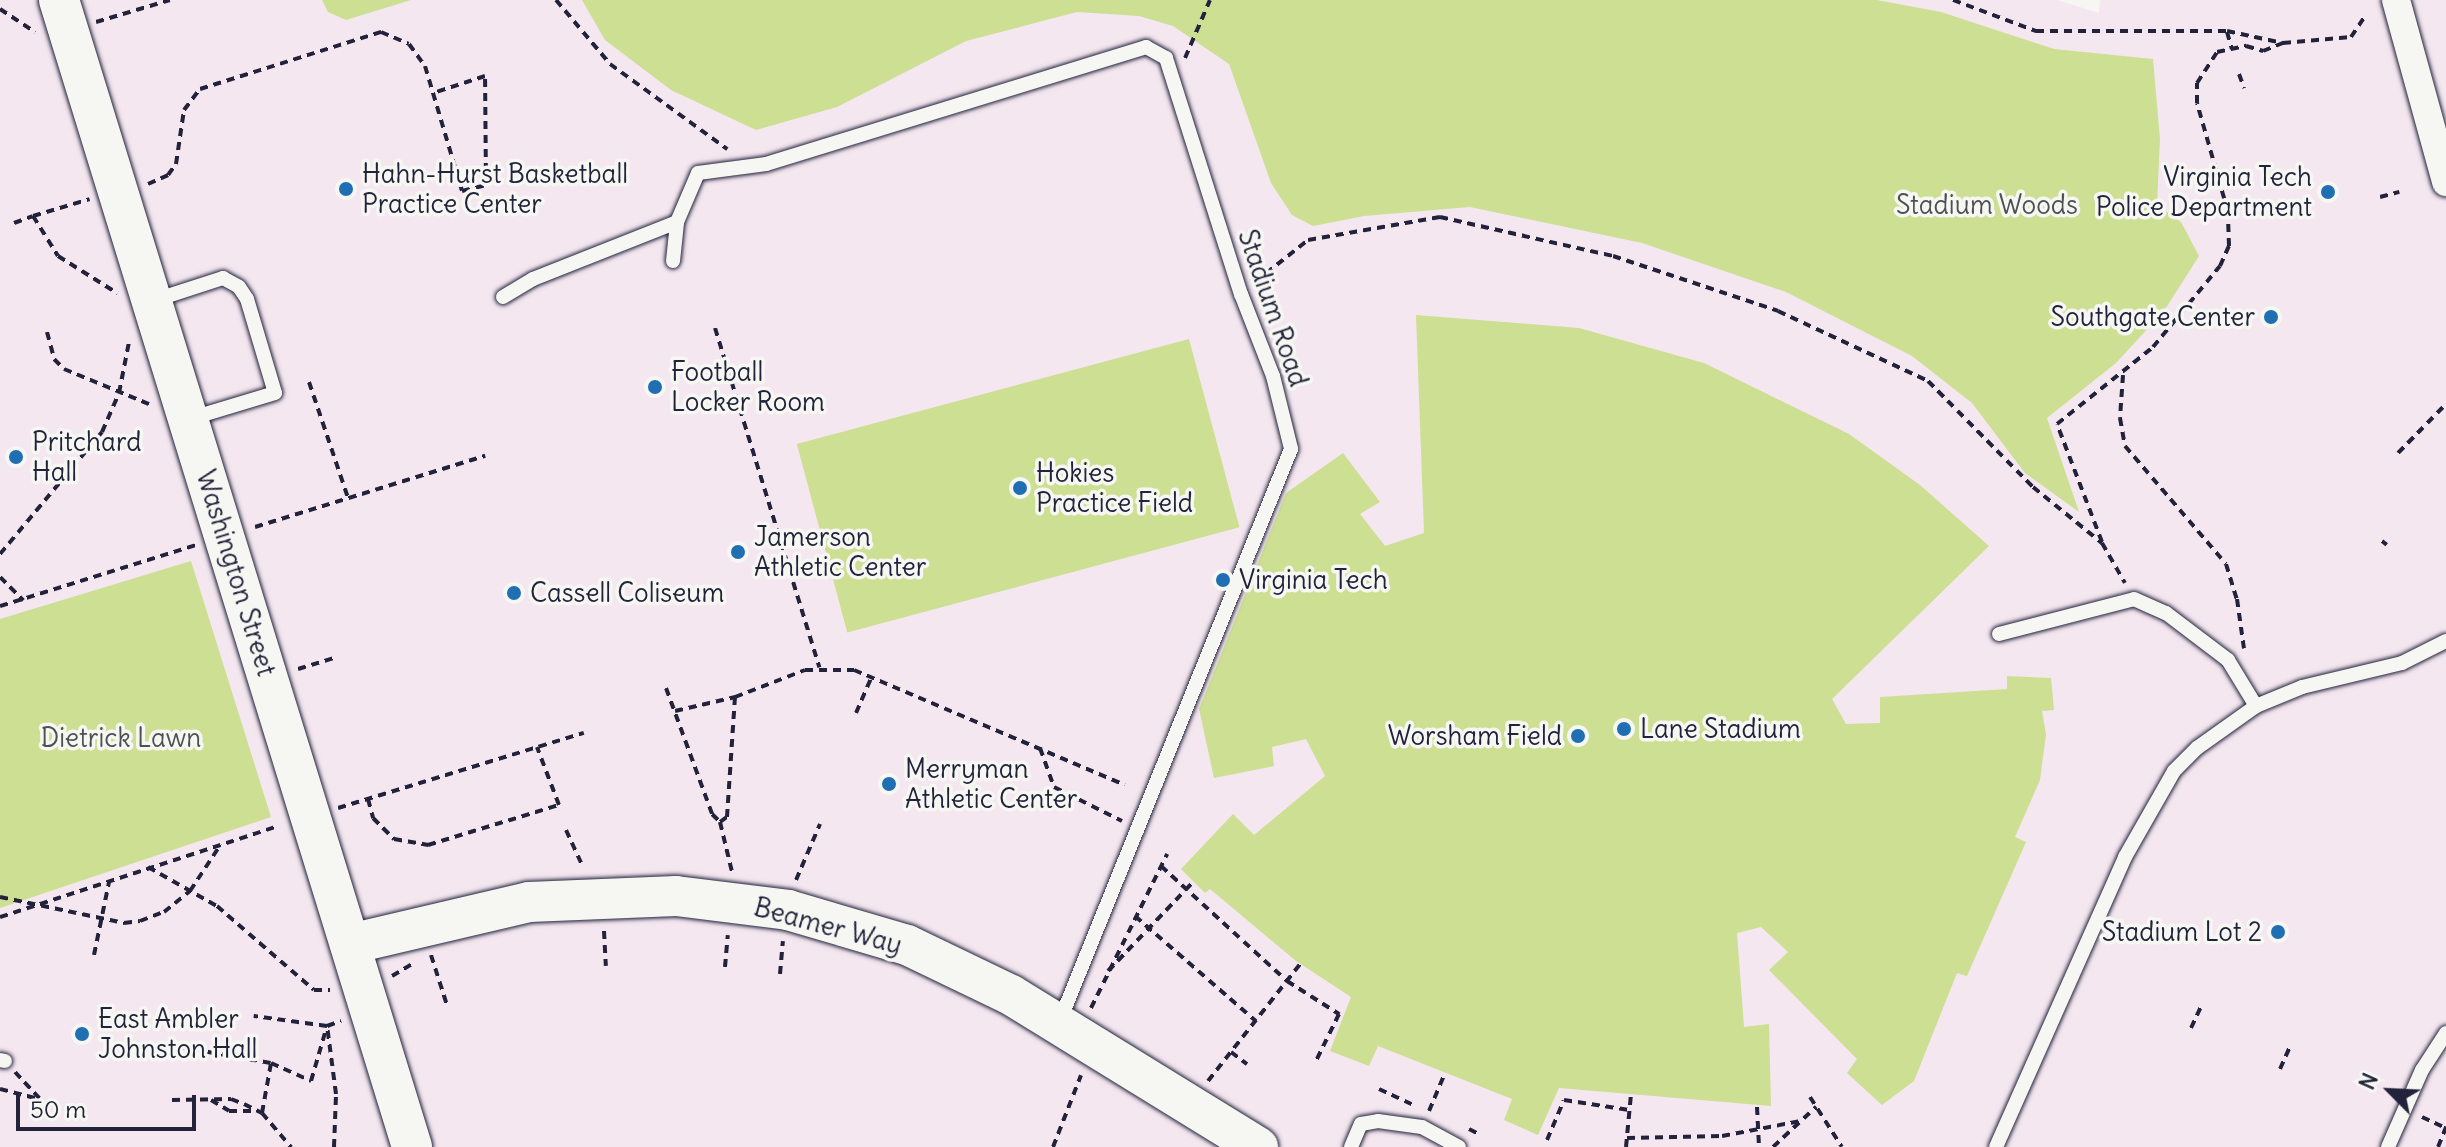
<!DOCTYPE html>
<html>
<head>
<meta charset="utf-8">
<style>
  body { margin:0 }
  #map { position:relative; width:2446px; height:1147px; overflow:hidden; background:#f6f6f2; font-family:Delius,sans-serif }
  div>[style] { position:absolute }
  [style*='--x'] { left:calc(var(--x)*1px); top:calc(var(--y)*1px); width:calc(var(--w)*1px); rotate:calc(var(--a)*1deg) }
  .built>* { inset:0; background:#f4e7f0 }
  .green>* { inset:0; background:#cddf93; transform-origin:0 0 }
  .path>* { height:4px; margin-top:-2px; transform-origin:0; background:repeating-linear-gradient(90deg,#22223b 0 8px,transparent 0 14px) }
  .roads { filter:drop-shadow(0 0 2px #22223b) drop-shadow(0 0 2px #22223b) }
  .lane>* { height:14px; margin:-7px; padding:0 7px; transform-origin:7px; border-radius:7px; background:#f6f6f2 }
  .street>* { height:28px; margin:-14px; padding:0 14px; transform-origin:14px; border-radius:14px; background:#f6f6f2 }
  .secondary>* { height:40px; margin:-20px; padding:0 20px; transform-origin:20px; border-radius:20px; background:#f6f6f2 }
  .dots>* { width:22px; height:22px; translate:-50% -50%; box-sizing:border-box; border:4px solid #f6f6f2; border-radius:50% }
  span { translate:-50% -50%; white-space:nowrap; text-align:center; line-height:1.15; -webkit-text-stroke:7px #f6f6f2; paint-order:stroke }
  .poi-label { font-size:26px; color:#22223b }
  .left { translate:0 -50%; text-align:left }
  .right { translate:-100% -50%; text-align:right }
  .park-label { font-size:26px; color:#4d5151 }
  .street-label { font-size:26px; color:#22223b }
  .north { position:absolute; left:2350px; top:1051px; width:80px; height:80px; -webkit-text-stroke:6px #f6f6f2; paint-order:stroke; rotate:294deg; font-size:22px; font-weight:700; line-height:32px; text-align:center; color:#22223b }
  .north::after { content:''; display:block; margin:auto; width:28px; height:36px; background:#22223b; clip-path:polygon(50% 0,100% 100%,50% 72%,0 100%) }
  .scale { position:absolute; left:16px; top:1095px; width:180px; height:36px; box-sizing:border-box; border:4px solid #22223b; border-top:0; padding-left:10px; font-size:24px; line-height:28px; white-space:nowrap; color:#22223b; -webkit-text-stroke:6px #f6f6f2; paint-order:stroke }
</style>
</head>
<body>
<div id="map">
  <div class="built">
    <i style="clip-path:polygon(0 0,2057px 0,2099px 13px,2100px 0,2446px 0,2446px 1147px,0 1147px)"></i>
  </div>
  <div class="green">
    <i style="clip-path:polygon(322px 0,411px 0,346px 20px,328px 12px)"></i>
    <i style="clip-path:polygon(582px 0,1877px 0,1941px 12px,2054px 49px,2153px 59px,2160px 139px,2157px 205px,2181px 222px,2199px 256px,2164px 311px,2116px 363px,2047px 418px,2079px 512px,2025px 473px,1972px 403px,1912px 356px,1786px 292px,1642px 243px,1470px 207px,1364px 216px,1313px 226px,1292px 215px,1271px 183px,1229px 64px,1173px 26px,1139px 16px,1077px 12px,966px 41px,837px 107px,756px 130px,671px 90px,605px 40px)"></i>
    <i style="clip-path:polygon(1416px 315px,1579px 328px,1704px 363px,1849px 434px,1920px 485px,1989px 546px,1832px 699px,1846px 724px,1880px 723px,1880px 697px,2007px 689px,2007px 676px,2051px 678px,2054px 710px,2042px 711px,2046px 734px,2040px 780px,2015px 837px,2026px 842px,1967px 976px,1957px 973px,1914px 1081px,1882px 1105px,1847px 1073px,1857px 1059px,1769px 970px,1788px 952px,1761px 927px,1737px 933px,1744px 1027px,1769px 1024px,1771px 1106px,1559px 1088px,1538px 1135px,1504px 1120px,1512px 1099px,1378px 1046px,1369px 1066px,1330px 1051px,1351px 997px,1296px 961px,1210px 889px,1205px 893px,1181px 869px,1233px 814px,1254px 835px,1325px 776px,1306px 739px,1272px 747px,1274px 766px,1214px 778px,1199px 709px,1286px 493px,1343px 453px,1380px 502px,1360px 514px,1385px 546px,1424px 533px)"></i>
    <i style="left:1189px;top:339px;width:195px;height:406px;rotate:75deg"></i>
    <i style="clip-path:polygon(191px 561px,271px 817px,0 908px,0 619px)"></i>
  </div>
  <div class="path">
    <i style="--x:556;--y:0;--w:84;--a:49.8"></i>
    <i style="--x:610;--y:64;--w:145;--a:36"></i>
    <i style="--x:1953;--y:0;--w:89;--a:20.5"></i>
    <i style="--x:2036;--y:31;--w:191;--a:0"></i>
    <i style="--x:2227;--y:31;--w:57;--a:12.1"></i>
    <i style="--x:2283;--y:43;--w:68;--a:-5"></i>
    <i style="--x:2351;--y:37;--w:23;--a:-56"></i>
    <i style="--x:0;--y:9;--w:42;--a:33.3"></i>
    <i style="--x:96;--y:22;--w:77;--a:-16.6"></i>
    <i style="--x:2227;--y:32;--w:18;--a:74"></i>
    <i style="--x:1185;--y:58;--w:63;--a:-66.7"></i>
    <i style="--x:2239;--y:74;--w:15;--a:70"></i>
    <i style="--x:148;--y:184;--w:22;--a:-24"></i>
    <i style="--x:168;--y:175;--w:14;--a:-54"></i>
    <i style="--x:176;--y:164;--w:55;--a:-81.6"></i>
    <i style="--x:184;--y:110;--w:26;--a:-53"></i>
    <i style="--x:200;--y:89;--w:190;--a:-17.5"></i>
    <i style="--x:381;--y:32;--w:30;--a:23"></i>
    <i style="--x:409;--y:44;--w:27;--a:54"></i>
    <i style="--x:425;--y:66;--w:130;--a:73.5"></i>
    <i style="--x:462;--y:191;--w:25;--a:-14"></i>
    <i style="--x:486;--y:185;--w:109;--a:-90.5"></i>
    <i style="--x:485;--y:76;--w:55;--a:161.9"></i>
    <i style="--x:2380;--y:197;--w:20;--a:-15"></i>
    <i style="--x:33;--y:216;--w:59;--a:-16.6"></i>
    <i style="--x:14;--y:223;--w:20;--a:-20"></i>
    <i style="--x:33;--y:216;--w:47;--a:58"></i>
    <i style="--x:58;--y:256;--w:70;--a:32.1"></i>
    <i style="--x:1255;--y:282;--w:68;--a:-38.4"></i>
    <i style="--x:1308;--y:240;--w:134;--a:-9.9"></i>
    <i style="--x:1440;--y:217;--w:177;--a:12.7"></i>
    <i style="--x:1613;--y:256;--w:174;--a:18.4"></i>
    <i style="--x:1778;--y:311;--w:166;--a:25"></i>
    <i style="--x:1928;--y:381;--w:149;--a:45.3"></i>
    <i style="--x:2033;--y:487;--w:89;--a:39.1"></i>
    <i style="--x:2102;--y:543;--w:46;--a:60.1"></i>
    <i style="--x:715;--y:328;--w:355;--a:72.9"></i>
    <i style="--x:47;--y:332;--w:28;--a:75"></i>
    <i style="--x:54;--y:359;--w:14;--a:45"></i>
    <i style="--x:64;--y:369;--w:92;--a:22.4"></i>
    <i style="--x:2123;--y:375;--w:43;--a:94"></i>
    <i style="--x:2120;--y:418;--w:28;--a:80"></i>
    <i style="--x:2125;--y:446;--w:155;--a:49.4"></i>
    <i style="--x:2226;--y:564;--w:37;--a:73"></i>
    <i style="--x:2237;--y:599;--w:50;--a:82"></i>
    <i style="--x:309;--y:382;--w:122;--a:71.4"></i>
    <i style="--x:2398;--y:453;--w:64;--a:-45.6"></i>
    <i style="--x:255;--y:527;--w:241;--a:-17.2"></i>
    <i style="--x:2382;--y:541;--w:6;--a:39"></i>
    <i style="--x:2102;--y:542;--w:126;--a:-110.9"></i>
    <i style="--x:2057;--y:424;--w:123;--a:-38.7"></i>
    <i style="--x:2153;--y:347;--w:105;--a:-50.4"></i>
    <i style="--x:2220;--y:266;--w:22;--a:-66"></i>
    <i style="--x:2229;--y:246;--w:34;--a:-92"></i>
    <i style="--x:2228;--y:212;--w:113;--a:-105.9"></i>
    <i style="--x:2197;--y:103;--w:20;--a:-90"></i>
    <i style="--x:2197;--y:83;--w:37;--a:-57"></i>
    <i style="--x:2217;--y:52;--w:30;--a:-12"></i>
    <i style="--x:2246;--y:46;--w:18;--a:16"></i>
    <i style="--x:2263;--y:51;--w:22;--a:-22"></i>
    <i style="--x:0;--y:554;--w:159;--a:-50.1"></i>
    <i style="--x:102;--y:432;--w:43;--a:-66.4"></i>
    <i style="--x:119;--y:393;--w:52;--a:-78.9"></i>
    <i style="--x:0;--y:577;--w:33;--a:45"></i>
    <i style="--x:0;--y:606;--w:205;--a:-17.3"></i>
    <i style="--x:298;--y:669;--w:38;--a:-17"></i>
    <i style="--x:666;--y:688;--w:134;--a:69.9"></i>
    <i style="--x:712;--y:814;--w:11;--a:45"></i>
    <i style="--x:720;--y:822;--w:51;--a:76.5"></i>
    <i style="--x:675;--y:711;--w:62;--a:-13.1"></i>
    <i style="--x:735;--y:697;--w:75;--a:-21.1"></i>
    <i style="--x:805;--y:670;--w:49;--a:0"></i>
    <i style="--x:854;--y:670;--w:294;--a:23"></i>
    <i style="--x:856;--y:713;--w:40;--a:-66.6"></i>
    <i style="--x:1040;--y:748;--w:41;--a:70.3"></i>
    <i style="--x:1054;--y:787;--w:76;--a:26.6"></i>
    <i style="--x:368;--y:799;--w:20;--a:75"></i>
    <i style="--x:373;--y:818;--w:30;--a:45"></i>
    <i style="--x:394;--y:839;--w:35;--a:10"></i>
    <i style="--x:428;--y:845;--w:137;--a:-17"></i>
    <i style="--x:559;--y:805;--w:62;--a:-110.8"></i>
    <i style="--x:338;--y:808;--w:257;--a:-17"></i>
    <i style="--x:720;--y:822;--w:9;--a:-36"></i>
    <i style="--x:727;--y:817;--w:120;--a:-86.2"></i>
    <i style="--x:566;--y:830;--w:41;--a:65.3"></i>
    <i style="--x:1161;--y:866;--w:171;--a:42.4"></i>
    <i style="--x:1287;--y:981;--w:62;--a:32.4"></i>
    <i style="--x:1339;--y:1014;--w:52;--a:116.1"></i>
    <i style="--x:148;--y:867;--w:79;--a:29.5"></i>
    <i style="--x:217;--y:906;--w:128;--a:40.9"></i>
    <i style="--x:314;--y:990;--w:16;--a:0"></i>
    <i style="--x:796;--y:880;--w:61;--a:-66.8"></i>
    <i style="--x:0;--y:897;--w:127;--a:11.8"></i>
    <i style="--x:124;--y:923;--w:16;--a:-7"></i>
    <i style="--x:140;--y:921;--w:26;--a:-21"></i>
    <i style="--x:164;--y:912;--w:33;--a:-39"></i>
    <i style="--x:190;--y:891;--w:56;--a:-56.6"></i>
    <i style="--x:1135;--y:916;--w:160;--a:41"></i>
    <i style="--x:0;--y:917;--w:293;--a:-18.1"></i>
    <i style="--x:604;--y:931;--w:35;--a:87"></i>
    <i style="--x:94;--y:955;--w:75;--a:-78.4"></i>
    <i style="--x:431;--y:955;--w:52;--a:72.3"></i>
    <i style="--x:725;--y:967;--w:32;--a:-85"></i>
    <i style="--x:1108;--y:971;--w:124;--a:-46.3"></i>
    <i style="--x:780;--y:974;--w:33;--a:-85"></i>
    <i style="--x:392;--y:976;--w:27;--a:-31"></i>
    <i style="--x:1091;--y:1008;--w:172;--a:-63.7"></i>
    <i style="--x:2191;--y:1028;--w:23;--a:-65"></i>
    <i style="--x:180;--y:1047;--w:92;--a:10"></i>
    <i style="--x:271;--y:1063;--w:44;--a:24.2"></i>
    <i style="--x:311;--y:1081;--w:57;--a:-73.8"></i>
    <i style="--x:327;--y:1026;--w:74;--a:-172.2"></i>
    <i style="--x:1231;--y:1052;--w:20;--a:37"></i>
    <i style="--x:2280;--y:1069;--w:24;--a:-66"></i>
    <i style="--x:15;--y:1072;--w:38;--a:47"></i>
    <i style="--x:1208;--y:1081;--w:149;--a:-51.8"></i>
    <i style="--x:0;--y:1089;--w:40;--a:14.4"></i>
    <i style="--x:1379;--y:1089;--w:38;--a:25"></i>
    <i style="--x:1810;--y:1097;--w:59;--a:57.4"></i>
    <i style="--x:172;--y:1100;--w:59;--a:-1"></i>
    <i style="--x:231;--y:1099;--w:14;--a:21"></i>
    <i style="--x:244;--y:1104;--w:20;--a:27"></i>
    <i style="--x:262;--y:1113;--w:45;--a:49.5"></i>
    <i style="--x:211;--y:1100;--w:21;--a:31"></i>
    <i style="--x:229;--y:1111;--w:25;--a:0"></i>
    <i style="--x:1757;--y:1107;--w:40;--a:87.1"></i>
    <i style="--x:1429;--y:1111;--w:41;--a:-67.2"></i>
    <i style="--x:262;--y:1113;--w:51;--a:-79.8"></i>
    <i style="--x:2422;--y:1117;--w:26;--a:25"></i>
    <i style="--x:1469;--y:1129;--w:11;--a:27"></i>
    <i style="--x:1627;--y:1138;--w:95;--a:-1.2"></i>
    <i style="--x:1722;--y:1136;--w:80;--a:-10.8"></i>
    <i style="--x:1547;--y:1140;--w:43;--a:-67"></i>
    <i style="--x:1564;--y:1100;--w:66;--a:8.7"></i>
    <i style="--x:334;--y:1147;--w:53;--a:-87.8"></i>
    <i style="--x:336;--y:1094;--w:69;--a:-97.5"></i>
    <i style="--x:327;--y:1026;--w:15;--a:-20"></i>
    <i style="--x:1053;--y:1147;--w:77;--a:-68.7"></i>
    <i style="--x:1626;--y:1147;--w:53;--a:-84.6"></i>
    <i style="--x:1773;--y:1147;--w:59;--a:-42.9"></i>
    <i style="--x:2438;--y:1147;--w:22;--a:-68"></i>
  </div>
  <div class="roads">
    <div class="lane">
      <i style="--x:673;--y:261;--w:39;--a:-84"></i>
      <i style="--x:677;--y:222;--w:53;--a:-66.8"></i>
      <i style="--x:698;--y:173;--w:69;--a:-7.5"></i>
      <i style="--x:766;--y:164;--w:398;--a:-17.1"></i>
      <i style="--x:1146;--y:47;--w:23;--a:29"></i>
      <i style="--x:1166;--y:58;--w:248;--a:72.4"></i>
      <i style="--x:1241;--y:294;--w:88;--a:68.7"></i>
      <i style="--x:1273;--y:376;--w:75;--a:76.1"></i>
      <i style="--x:1291;--y:449;--w:619;--a:112.01"></i>
      <i style="--x:503;--y:297;--w:35;--a:-31"></i>
      <i style="--x:533;--y:279;--w:155;--a:-21.6"></i>
      <i style="--x:152;--y:301;--w:75;--a:-17.9"></i>
      <i style="--x:223;--y:278;--w:18;--a:29"></i>
      <i style="--x:239;--y:287;--w:14;--a:56"></i>
      <i style="--x:247;--y:299;--w:98;--a:73.4"></i>
      <i style="--x:275;--y:393;--w:90;--a:163.2"></i>
      <i style="--x:1999;--y:634;--w:139;--a:-14.5"></i>
      <i style="--x:2134;--y:599;--w:35;--a:24"></i>
      <i style="--x:2166;--y:613;--w:78;--a:37.2"></i>
      <i style="--x:2228;--y:660;--w:54;--a:58.7"></i>
      <i style="--x:0;--y:1060;--w:5;--a:11"></i>
      <i style="--x:1351;--y:1147;--w:25;--a:-67"></i>
      <i style="--x:1361;--y:1124;--w:17;--a:-10"></i>
      <i style="--x:1378;--y:1121;--w:44;--a:7.8"></i>
      <i style="--x:1422;--y:1127;--w:42;--a:28.4"></i>
      <i style="--x:1996;--y:1147;--w:317;--a:-66"></i>
      <i style="--x:2125;--y:857;--w:99;--a:-60.3"></i>
      <i style="--x:2174;--y:771;--w:33;--a:-45"></i>
      <i style="--x:2197;--y:748;--w:72;--a:-35.4"></i>
      <i style="--x:2256;--y:706;--w:50;--a:-22.4"></i>
      <i style="--x:2302;--y:687;--w:103;--a:-13.5"></i>
      <i style="--x:2402;--y:663;--w:49;--a:-26.6"></i>
      <i style="--x:2388;--y:1147;--w:84;--a:-66.2"></i>
      <i style="--x:2422;--y:1070;--w:44;--a:-57"></i>
    </div>
    <div class="street">
      <i style="--x:2396;--y:0;--w:189;--a:74.6"></i>
    </div>
    <div class="secondary">
      <i style="--x:59;--y:0;--w:1200;--a:72.89"></i>
      <i style="--x:350;--y:944;--w:184;--a:-13.2"></i>
      <i style="--x:529;--y:902;--w:147;--a:-2.3"></i>
      <i style="--x:676;--y:896;--w:113;--a:7.1"></i>
      <i style="--x:788;--y:910;--w:124;--a:16.4"></i>
      <i style="--x:907;--y:945;--w:115;--a:25.7"></i>
      <i style="--x:1011;--y:995;--w:290;--a:31.6"></i>
    </div>
  </div>
  <div class="dots">
    <i style="left:346px;top:189px;background:#1f6fb2"></i>
    <i style="left:2328px;top:192px;background:#1f6fb2"></i>
    <i style="left:2271px;top:317px;background:#1f6fb2"></i>
    <i style="left:655px;top:387px;background:#1f6fb2"></i>
    <i style="left:16px;top:457px;background:#1f6fb2"></i>
    <i style="left:1020px;top:488px;background:#1f6fb2"></i>
    <i style="left:738px;top:552px;background:#1f6fb2"></i>
    <i style="left:1223px;top:580px;background:#1f6fb2"></i>
    <i style="left:514px;top:593px;background:#1f6fb2"></i>
    <i style="left:1624px;top:729px;background:#1f6fb2"></i>
    <i style="left:1578px;top:736px;background:#1f6fb2"></i>
    <i style="left:889px;top:784px;background:#1f6fb2"></i>
    <i style="left:2278px;top:932px;background:#1f6fb2"></i>
    <i style="left:82px;top:1034px;background:#1f6fb2"></i>
  </div>
  <div class="poi-label">
    <span class="left" style="left:362px;top:189px">Hahn-Hurst Basketball<br>Practice Center</span>
    <span class="right" style="left:2312px;top:192px">Virginia Tech<br>Police Department</span>
    <span class="right" style="left:2255px;top:317px">Southgate Center</span>
    <span class="left" style="left:671px;top:387px">Football<br>Locker Room</span>
    <span class="left" style="left:32px;top:457px">Pritchard<br>Hall</span>
    <span class="left" style="left:1036px;top:488px">Hokies<br>Practice Field</span>
    <span class="left" style="left:754px;top:552px">Jamerson<br>Athletic Center</span>
    <span class="left" style="left:1239px;top:580px">Virginia Tech</span>
    <span class="left" style="left:530px;top:593px">Cassell Coliseum</span>
    <span class="left" style="left:1640px;top:729px">Lane Stadium</span>
    <span class="right" style="left:1562px;top:736px">Worsham Field</span>
    <span class="left" style="left:905px;top:784px">Merryman<br>Athletic Center</span>
    <span class="right" style="left:2262px;top:932px">Stadium Lot 2</span>
    <span class="left" style="left:98px;top:1034px">East Ambler<br>Johnston Hall</span>
  </div>
  <div class="park-label">
    <span style="left:1987px;top:205px">Stadium Woods</span>
    <span style="left:121px;top:738px">Dietrick Lawn</span>
  </div>
  <div class="street-label">
    <span style="left:1273px;top:308px;rotate:71deg">Stadium Road</span>
    <span style="left:236px;top:573px;rotate:73deg">Washington Street</span>
    <span style="left:828px;top:926px;rotate:15deg">Beamer Way</span>
  </div>
  <div class="north">N</div>
  <div class="scale">50 m</div>
</div>
</body>
</html>
